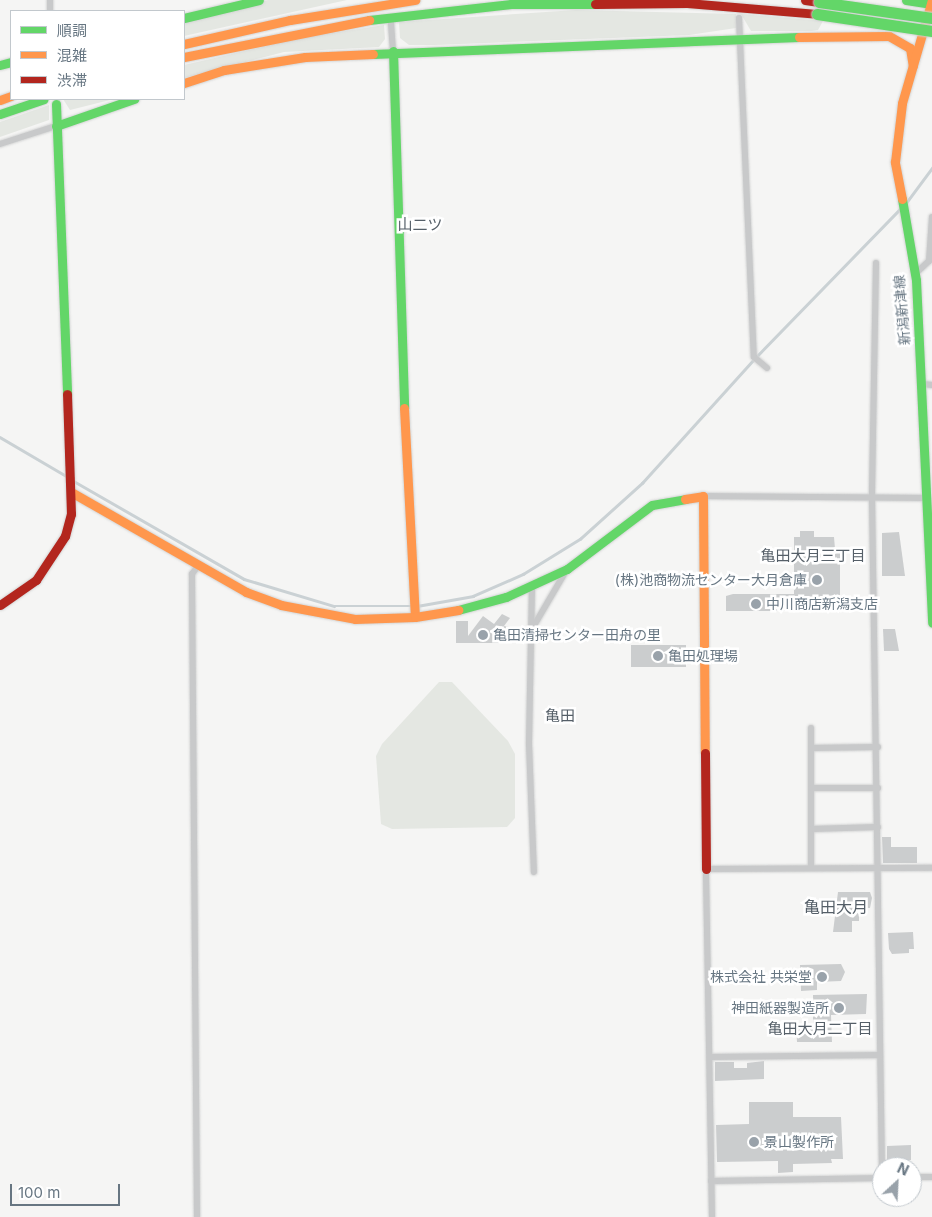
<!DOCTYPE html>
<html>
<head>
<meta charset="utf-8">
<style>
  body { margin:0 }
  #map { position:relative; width:932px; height:1217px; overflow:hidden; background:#f5f5f4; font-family:Inter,"Noto Sans JP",sans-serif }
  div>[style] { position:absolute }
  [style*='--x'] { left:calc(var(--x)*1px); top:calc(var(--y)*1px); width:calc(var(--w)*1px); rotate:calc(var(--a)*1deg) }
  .green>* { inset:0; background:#e4e7e2 }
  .stream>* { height:2.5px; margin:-1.25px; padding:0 1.25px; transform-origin:1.25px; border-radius:1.25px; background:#cad1d4 }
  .building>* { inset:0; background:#cbcdce; transform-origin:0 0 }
  .roads { filter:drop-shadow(0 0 1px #d2d3d3) drop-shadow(0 0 1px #d2d3d3) }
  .street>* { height:6px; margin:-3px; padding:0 3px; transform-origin:3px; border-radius:3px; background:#c8c9ca }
  .fast>* { height:9px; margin:-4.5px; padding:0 4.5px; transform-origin:4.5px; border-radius:4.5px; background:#63d668 }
  .slow>* { height:9px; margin:-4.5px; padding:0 4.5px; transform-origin:4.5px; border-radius:4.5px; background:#ff974d }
  .jam>* { height:9px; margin:-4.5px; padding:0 4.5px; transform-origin:4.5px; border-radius:4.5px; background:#b3261e }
  .bridges { filter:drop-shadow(0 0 1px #d1d2d2) drop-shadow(0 0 1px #d1d2d2) }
  .fast-bridge>* { height:11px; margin:-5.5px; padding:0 5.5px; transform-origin:5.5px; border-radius:5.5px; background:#63d668 }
  .dots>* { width:14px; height:14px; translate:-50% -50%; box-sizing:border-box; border:2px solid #fff; border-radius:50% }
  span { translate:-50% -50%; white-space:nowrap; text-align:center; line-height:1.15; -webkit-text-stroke:5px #fff; paint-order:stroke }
  .street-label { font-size:14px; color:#677682 }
  .poi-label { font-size:14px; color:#677682 }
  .right { translate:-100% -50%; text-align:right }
  .left { translate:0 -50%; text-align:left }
  .neighbourhood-label { font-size:15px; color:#555f68 }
  .quarter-label { font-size:16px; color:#555f68 }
  .legend { position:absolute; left:10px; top:10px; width:175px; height:90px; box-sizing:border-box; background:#fff; border:1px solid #c2c8cd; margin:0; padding:6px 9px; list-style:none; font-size:15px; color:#677682 }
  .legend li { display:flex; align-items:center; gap:10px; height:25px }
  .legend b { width:25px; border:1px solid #c2c8cd }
  .north { position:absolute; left:872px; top:1157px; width:50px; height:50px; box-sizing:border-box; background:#fff; border:1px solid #c2c8cd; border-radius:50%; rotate:25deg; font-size:14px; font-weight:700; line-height:20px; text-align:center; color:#677682 }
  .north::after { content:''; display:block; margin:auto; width:18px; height:22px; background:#99a2aa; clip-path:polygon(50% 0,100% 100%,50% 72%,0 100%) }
  .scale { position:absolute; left:10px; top:1184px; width:110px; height:22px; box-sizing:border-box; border:2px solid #677682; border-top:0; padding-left:6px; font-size:15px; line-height:18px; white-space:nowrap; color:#677682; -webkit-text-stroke:4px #fff; paint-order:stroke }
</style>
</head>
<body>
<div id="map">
  <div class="green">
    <i style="clip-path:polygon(268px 0,347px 0,184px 36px,184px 20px)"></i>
    <i style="clip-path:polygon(576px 10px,736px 14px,736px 28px,689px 35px,434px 45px,409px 45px,400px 38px,399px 22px)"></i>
    <i style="clip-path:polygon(741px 14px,823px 21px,818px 30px,812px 31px,751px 31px)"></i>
    <i style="clip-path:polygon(384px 25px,385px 39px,379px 47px,284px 52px,184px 78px,184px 65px,307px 37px)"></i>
    <i style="clip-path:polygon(63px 99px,114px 99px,70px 110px)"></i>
    <i style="clip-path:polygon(49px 105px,49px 120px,0 137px,0 122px)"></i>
    <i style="clip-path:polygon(439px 682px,452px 682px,508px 741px,515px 754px,515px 818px,507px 827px,392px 829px,381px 824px,376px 756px,382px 744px)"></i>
  </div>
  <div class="stream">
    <i style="--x:906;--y:203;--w:44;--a:-53.4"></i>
    <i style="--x:0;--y:437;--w:79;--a:30.5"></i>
    <i style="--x:72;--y:480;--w:198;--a:29.9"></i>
    <i style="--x:244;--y:579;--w:94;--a:16.7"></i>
    <i style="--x:334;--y:606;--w:77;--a:0"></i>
    <i style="--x:417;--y:606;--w:57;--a:-10.1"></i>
    <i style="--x:473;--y:596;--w:55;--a:-23.7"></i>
    <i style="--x:523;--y:574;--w:67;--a:-31.6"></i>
    <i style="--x:580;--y:539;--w:84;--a:-42.1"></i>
    <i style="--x:642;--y:483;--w:170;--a:-47.9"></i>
    <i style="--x:756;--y:357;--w:206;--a:-45.8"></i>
  </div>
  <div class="building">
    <i style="clip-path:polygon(800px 531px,814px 531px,814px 537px,834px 537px,835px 549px,840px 549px,840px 611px,726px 611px,726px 596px,733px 594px,794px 594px,794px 537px,800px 537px)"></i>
    <i style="clip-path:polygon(899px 532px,905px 576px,882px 576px,882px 533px)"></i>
    <i style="clip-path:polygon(502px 614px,510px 618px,504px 626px,510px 627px,509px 643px,456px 643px,456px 621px,468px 621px,468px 636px,483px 616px,494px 624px)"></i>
    <i style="clip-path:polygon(883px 629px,895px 629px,899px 651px,884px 651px)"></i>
    <i style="left:631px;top:645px;width:55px;height:22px"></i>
    <i style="clip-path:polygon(882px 837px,891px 837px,891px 847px,917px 847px,917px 863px,883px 863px)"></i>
    <i style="clip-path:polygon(838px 892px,870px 892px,872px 898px,870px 908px,859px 908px,859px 921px,852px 921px,852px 932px,833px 932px)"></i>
    <i style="clip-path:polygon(913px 932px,914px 949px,909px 949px,909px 953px,892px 954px,889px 949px,888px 933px)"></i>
    <i style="clip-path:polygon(841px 964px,845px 972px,841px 981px,817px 982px,817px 990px,801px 991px,800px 965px)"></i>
    <i style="clip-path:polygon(867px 994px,866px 1014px,831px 1015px,832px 1042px,797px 1042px,796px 1026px,813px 1025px,813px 995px)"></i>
    <i style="clip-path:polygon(764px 1061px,764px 1079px,715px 1081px,715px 1062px,734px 1062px,734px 1068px,747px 1068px,747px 1063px)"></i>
    <i style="clip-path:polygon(749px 1102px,793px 1102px,793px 1117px,841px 1117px,843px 1159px,831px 1159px,832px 1163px,793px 1164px,793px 1172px,778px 1173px,778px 1161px,717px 1162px,716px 1125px,749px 1124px)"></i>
    <i style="clip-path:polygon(911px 1145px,911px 1160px,898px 1160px,898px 1167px,887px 1167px,887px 1146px)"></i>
  </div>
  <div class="roads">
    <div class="street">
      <i style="--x:50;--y:0;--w:11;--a:90"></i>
      <i style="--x:739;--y:18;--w:339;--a:87.5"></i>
      <i style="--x:754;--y:357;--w:17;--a:40"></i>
      <i style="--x:391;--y:23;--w:28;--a:86"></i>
      <i style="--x:0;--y:144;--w:59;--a:-17.8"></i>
      <i style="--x:876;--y:263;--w:235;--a:91"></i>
      <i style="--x:872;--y:498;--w:675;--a:89.15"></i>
      <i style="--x:915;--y:274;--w:19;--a:-43"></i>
      <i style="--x:929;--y:261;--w:44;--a:-86.1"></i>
      <i style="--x:923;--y:384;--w:9;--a:6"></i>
      <i style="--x:703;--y:496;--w:223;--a:0.5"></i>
      <i style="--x:532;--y:586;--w:158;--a:91.1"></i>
      <i style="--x:529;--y:744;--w:128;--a:87.8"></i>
      <i style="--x:532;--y:629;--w:69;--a:-59.7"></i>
      <i style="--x:811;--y:728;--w:140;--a:90"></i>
      <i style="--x:811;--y:748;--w:67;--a:-0.9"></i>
      <i style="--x:811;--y:788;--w:67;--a:0"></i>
      <i style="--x:811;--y:829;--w:67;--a:-1.7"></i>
      <i style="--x:712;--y:1057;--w:168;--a:-0.7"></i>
      <i style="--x:912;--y:1177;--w:20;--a:0"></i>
      <i style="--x:711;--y:1181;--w:171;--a:-1"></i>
      <i style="--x:197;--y:1217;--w:643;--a:-90.45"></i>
      <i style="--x:192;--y:574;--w:10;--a:-53"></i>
      <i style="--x:712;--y:1217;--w:348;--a:-91"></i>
      <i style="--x:706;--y:869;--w:226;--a:-0.3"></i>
    </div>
    <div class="fast">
      <i style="--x:906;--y:0;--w:26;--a:9"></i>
      <i style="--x:184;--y:18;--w:77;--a:-13.5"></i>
      <i style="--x:369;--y:20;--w:143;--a:-6.4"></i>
      <i style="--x:511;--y:4;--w:84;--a:0"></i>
      <i style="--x:393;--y:51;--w:357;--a:88.2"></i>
      <i style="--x:373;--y:54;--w:426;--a:-2.3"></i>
      <i style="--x:0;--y:65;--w:11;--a:-15"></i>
      <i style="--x:56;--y:104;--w:290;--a:87.8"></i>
      <i style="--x:0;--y:114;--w:46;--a:-18.8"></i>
      <i style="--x:56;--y:126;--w:83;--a:-19.1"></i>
      <i style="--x:902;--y:199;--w:82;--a:80.2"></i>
      <i style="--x:916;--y:280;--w:343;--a:87.3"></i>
      <i style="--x:458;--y:610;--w:50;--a:-15.2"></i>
      <i style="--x:506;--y:597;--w:67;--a:-24.7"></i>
      <i style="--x:567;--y:569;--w:106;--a:-37"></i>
      <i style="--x:652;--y:505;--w:34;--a:-10"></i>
    </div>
    <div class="slow">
      <i style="--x:799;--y:37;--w:90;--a:-0.6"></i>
      <i style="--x:889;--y:36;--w:24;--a:30"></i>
      <i style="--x:910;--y:48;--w:18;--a:81"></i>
      <i style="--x:184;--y:44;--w:109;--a:-12.8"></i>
      <i style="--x:290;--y:20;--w:127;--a:-9.1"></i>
      <i style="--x:184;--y:57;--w:189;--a:-11.3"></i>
      <i style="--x:184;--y:83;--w:42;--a:-18"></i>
      <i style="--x:224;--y:70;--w:82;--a:-9.1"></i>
      <i style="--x:305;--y:57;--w:68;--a:-2.5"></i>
      <i style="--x:0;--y:100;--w:12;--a:-20"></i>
      <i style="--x:902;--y:199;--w:38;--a:-101"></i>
      <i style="--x:895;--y:162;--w:59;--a:-83.2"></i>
      <i style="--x:902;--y:103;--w:107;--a:-73.8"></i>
      <i style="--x:404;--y:408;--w:209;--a:87"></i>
      <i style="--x:71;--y:492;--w:202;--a:29.7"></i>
      <i style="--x:246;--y:592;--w:37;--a:20"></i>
      <i style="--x:281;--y:605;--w:75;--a:10.7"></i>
      <i style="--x:355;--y:619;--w:60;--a:-1.9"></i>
      <i style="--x:415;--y:617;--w:44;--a:-9.2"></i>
      <i style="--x:685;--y:499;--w:18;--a:-9"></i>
      <i style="--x:703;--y:496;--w:257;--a:89.6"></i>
    </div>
    <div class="jam">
      <i style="--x:805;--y:0;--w:14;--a:8"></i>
      <i style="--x:595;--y:4;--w:92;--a:-0.6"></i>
      <i style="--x:687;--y:3;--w:130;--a:4.8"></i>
      <i style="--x:0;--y:605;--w:44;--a:-34.8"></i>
      <i style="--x:36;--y:580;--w:53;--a:-56.6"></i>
      <i style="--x:65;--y:536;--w:23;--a:-75"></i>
      <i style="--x:71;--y:514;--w:120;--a:-91.9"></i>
      <i style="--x:705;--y:753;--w:116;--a:89.5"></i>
    </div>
  </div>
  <div class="bridges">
    <div class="fast-bridge">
      <i style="--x:819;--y:2;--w:114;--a:8.1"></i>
      <i style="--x:817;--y:14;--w:116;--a:8.4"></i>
    </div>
  </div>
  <div class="dots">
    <i style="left:817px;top:580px;background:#99a2aa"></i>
    <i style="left:756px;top:604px;background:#99a2aa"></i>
    <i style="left:483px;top:635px;background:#99a2aa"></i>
    <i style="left:658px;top:656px;background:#99a2aa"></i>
    <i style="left:822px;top:977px;background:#99a2aa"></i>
    <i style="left:839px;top:1008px;background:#99a2aa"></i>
    <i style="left:754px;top:1142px;background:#99a2aa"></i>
  </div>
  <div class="street-label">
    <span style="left:902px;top:310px;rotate:-95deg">新潟新津線</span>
  </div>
  <div class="poi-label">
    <span class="right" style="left:807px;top:580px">(株)池商物流センター大月倉庫</span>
    <span class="left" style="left:766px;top:604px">中川商店新潟支店</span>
    <span class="left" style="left:493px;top:635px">亀田清掃センター田舟の里</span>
    <span class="left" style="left:668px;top:656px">亀田処理場</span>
    <span class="right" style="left:812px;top:977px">株式会社 共栄堂</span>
    <span class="right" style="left:829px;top:1008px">神田紙器製造所</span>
    <span class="left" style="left:764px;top:1142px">景山製作所</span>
  </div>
  <div class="neighbourhood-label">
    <span style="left:420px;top:225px">山二ツ</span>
    <span style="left:813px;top:556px">亀田大月三丁目</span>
    <span style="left:560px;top:716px">亀田</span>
    <span style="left:820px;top:1029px">亀田大月二丁目</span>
  </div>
  <div class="quarter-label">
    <span style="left:836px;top:907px">亀田大月</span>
  </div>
  <ul class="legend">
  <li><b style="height:6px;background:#63d668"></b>順調</li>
  <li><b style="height:6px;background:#ff974d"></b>混雑</li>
  <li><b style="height:6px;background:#b3261e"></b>渋滞</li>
  </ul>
  <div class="north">N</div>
  <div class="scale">100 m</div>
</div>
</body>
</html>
